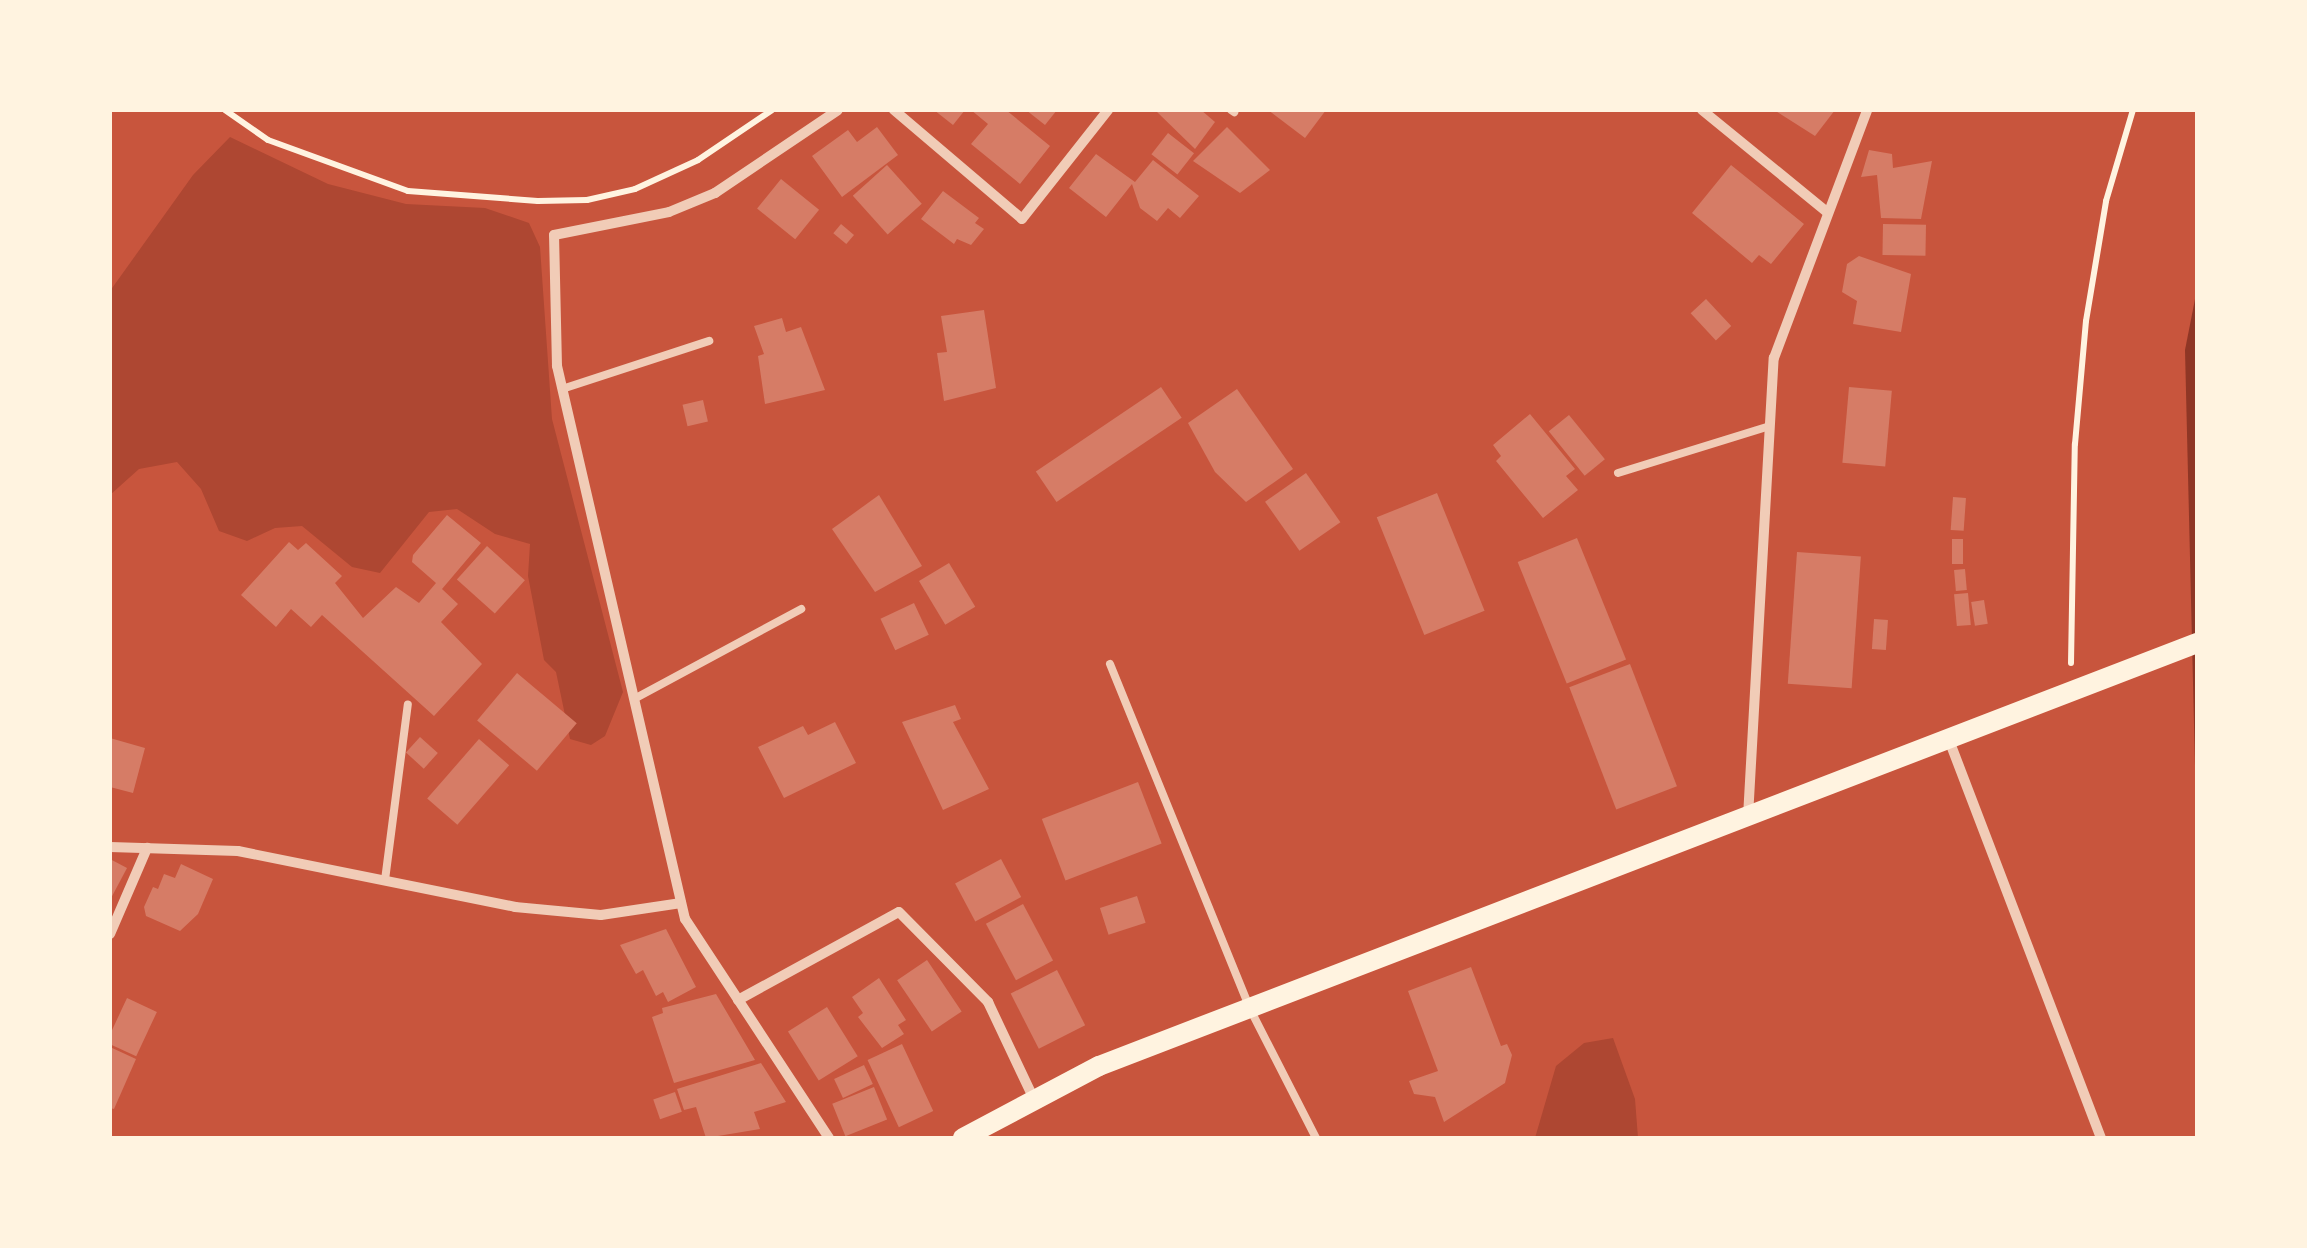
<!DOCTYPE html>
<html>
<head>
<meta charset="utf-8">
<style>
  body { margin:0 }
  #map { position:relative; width:2307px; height:1248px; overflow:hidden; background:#c8553d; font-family:"Nunito Sans",sans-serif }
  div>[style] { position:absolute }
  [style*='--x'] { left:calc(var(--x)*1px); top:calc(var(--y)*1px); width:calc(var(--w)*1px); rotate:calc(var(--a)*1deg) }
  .green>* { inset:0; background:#ae4732 }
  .water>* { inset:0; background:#8f3625 }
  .building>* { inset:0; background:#d67c66; transform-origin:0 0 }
  .path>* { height:6px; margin:-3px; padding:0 3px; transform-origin:3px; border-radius:3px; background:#fff3e0 }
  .service>* { height:8px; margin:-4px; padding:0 4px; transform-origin:4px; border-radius:4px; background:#f1ccb7 }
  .minor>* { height:10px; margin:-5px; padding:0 5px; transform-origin:5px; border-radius:5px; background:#f1ccb7 }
  .secondary>* { height:20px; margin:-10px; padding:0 10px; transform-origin:10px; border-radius:10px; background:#fff3e0 }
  span { translate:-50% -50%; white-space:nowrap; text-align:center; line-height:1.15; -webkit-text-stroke:8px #fff3e0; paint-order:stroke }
  .frame { position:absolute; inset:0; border:112px solid #fff3e0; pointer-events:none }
</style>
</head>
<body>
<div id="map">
  <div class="green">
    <i style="clip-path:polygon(230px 137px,328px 184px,406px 204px,485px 208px,529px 223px,540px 247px,552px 419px,623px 692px,605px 736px,591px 745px,570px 739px,556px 672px,544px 660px,528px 576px,530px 544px,495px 534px,457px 509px,429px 512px,380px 573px,352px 567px,302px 526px,275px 528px,247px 541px,219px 531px,201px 489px,177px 462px,139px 469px,110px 495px,110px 291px,193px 175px)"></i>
    <i style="clip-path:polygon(1613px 1038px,1635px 1099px,1638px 1138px,1535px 1138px,1556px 1066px,1584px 1043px)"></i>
  </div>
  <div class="water">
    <i style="clip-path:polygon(2197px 289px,2197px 849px,2185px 350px)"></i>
  </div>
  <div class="building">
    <i style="clip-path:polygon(934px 110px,965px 110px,953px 125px)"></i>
    <i style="clip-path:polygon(971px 110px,1006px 110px,1050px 146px,1020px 184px,971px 144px,988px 124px)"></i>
    <i style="clip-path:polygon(1026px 110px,1057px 110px,1045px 125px)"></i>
    <i style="clip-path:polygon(1155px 110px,1201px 110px,1215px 122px,1195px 149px)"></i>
    <i style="clip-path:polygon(1268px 110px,1326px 110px,1305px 138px)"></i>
    <i style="clip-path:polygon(1774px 110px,1835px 110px,1815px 136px)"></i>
    <i style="clip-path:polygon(877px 127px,898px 155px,842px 197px,812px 156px,848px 130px,857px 142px)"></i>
    <i style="clip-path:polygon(1227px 127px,1270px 170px,1240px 193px,1193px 161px)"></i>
    <i style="left:1168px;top:133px;width:33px;height:27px;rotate:38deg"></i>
    <i style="clip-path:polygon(1869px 150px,1892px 154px,1893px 168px,1932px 161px,1921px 219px,1881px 218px,1877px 175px,1861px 177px)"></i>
    <i style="clip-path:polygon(1096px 154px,1135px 182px,1153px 160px,1199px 196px,1180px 218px,1168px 208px,1157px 221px,1140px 208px,1132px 184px,1106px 217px,1069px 188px)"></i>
    <i style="left:887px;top:165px;width:52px;height:46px;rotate:48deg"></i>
    <i style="clip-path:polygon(1731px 165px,1804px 224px,1771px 264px,1759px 255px,1752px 263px,1692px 213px)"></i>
    <i style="left:781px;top:179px;width:49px;height:38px;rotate:39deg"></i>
    <i style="clip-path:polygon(943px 191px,979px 218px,975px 223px,984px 229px,971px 245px,957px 239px,954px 244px,921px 219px)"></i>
    <i style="left:841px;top:224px;width:17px;height:12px;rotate:40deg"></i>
    <i style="left:1883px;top:224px;width:43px;height:31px;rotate:1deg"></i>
    <i style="clip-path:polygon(1859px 256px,1911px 274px,1901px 332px,1853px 324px,1857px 301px,1842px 292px,1847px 264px)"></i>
    <i style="left:1706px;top:299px;width:37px;height:21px;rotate:47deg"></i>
    <i style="clip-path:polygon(984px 310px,996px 388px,944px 401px,937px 353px,947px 352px,941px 316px)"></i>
    <i style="clip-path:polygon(782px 318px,786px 332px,801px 327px,825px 390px,765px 404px,758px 356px,764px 354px,754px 326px)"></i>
    <i style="left:1161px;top:387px;width:37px;height:151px;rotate:56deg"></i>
    <i style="left:1849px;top:387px;width:43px;height:76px;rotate:5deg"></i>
    <i style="clip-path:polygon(1237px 389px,1293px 469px,1246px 502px,1215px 472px,1188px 423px)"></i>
    <i style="left:703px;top:400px;width:22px;height:21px;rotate:77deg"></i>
    <i style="clip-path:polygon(1530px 414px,1575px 469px,1566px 476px,1578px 490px,1543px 518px,1496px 461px,1501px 456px,1493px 445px)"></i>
    <i style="left:1569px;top:415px;width:57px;height:26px;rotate:51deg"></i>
    <i style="left:1306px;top:473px;width:60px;height:50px;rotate:55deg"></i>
    <i style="left:1437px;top:493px;width:127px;height:65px;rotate:68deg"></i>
    <i style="clip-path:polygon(879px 495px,922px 566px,875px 592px,832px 529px)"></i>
    <i style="left:1953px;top:497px;width:13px;height:33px;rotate:4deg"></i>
    <i style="clip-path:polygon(447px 515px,481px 543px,442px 589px,458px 604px,441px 622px,482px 664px,434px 716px,322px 615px,311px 627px,291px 609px,276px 627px,241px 595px,289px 542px,298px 550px,306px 543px,342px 576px,335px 583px,363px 618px,396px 587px,419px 603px,436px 583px,412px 562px,413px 555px)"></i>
    <i style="left:1577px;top:538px;width:131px;height:64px;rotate:68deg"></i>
    <i style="left:1952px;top:539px;width:11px;height:25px"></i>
    <i style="left:487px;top:546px;width:51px;height:45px;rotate:42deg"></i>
    <i style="left:1797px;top:552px;width:64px;height:132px;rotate:4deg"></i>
    <i style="left:949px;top:563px;width:51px;height:35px;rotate:59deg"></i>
    <i style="left:1965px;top:569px;width:21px;height:11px;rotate:85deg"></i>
    <i style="left:1968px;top:593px;width:32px;height:14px;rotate:85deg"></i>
    <i style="left:1984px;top:600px;width:24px;height:13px;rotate:81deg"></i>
    <i style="left:914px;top:603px;width:35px;height:37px;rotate:65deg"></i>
    <i style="left:1874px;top:619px;width:14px;height:30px;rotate:4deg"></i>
    <i style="left:1630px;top:664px;width:131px;height:65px;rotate:69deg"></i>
    <i style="left:517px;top:673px;width:78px;height:62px;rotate:40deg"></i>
    <i style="clip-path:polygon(955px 705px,961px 719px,953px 722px,989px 789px,943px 810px,902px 722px)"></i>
    <i style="clip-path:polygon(835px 722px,856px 763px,784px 798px,758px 747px,803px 726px,808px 735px)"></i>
    <i style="left:420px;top:737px;width:24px;height:21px;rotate:42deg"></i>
    <i style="clip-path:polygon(110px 738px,145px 748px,133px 793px,110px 787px)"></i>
    <i style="left:479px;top:739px;width:40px;height:79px;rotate:41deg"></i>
    <i style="left:1138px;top:782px;width:66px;height:103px;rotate:69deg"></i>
    <i style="clip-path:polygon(110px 859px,127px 868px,110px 900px)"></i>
    <i style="left:1001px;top:859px;width:43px;height:52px;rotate:62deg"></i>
    <i style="clip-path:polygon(181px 864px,213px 879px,198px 914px,180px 931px,146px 916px,144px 907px,153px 887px,158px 889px,164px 874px,175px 878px)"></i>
    <i style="left:1137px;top:896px;width:28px;height:39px;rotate:72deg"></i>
    <i style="left:1023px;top:904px;width:64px;height:42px;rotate:62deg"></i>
    <i style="clip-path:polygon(666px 929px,696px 987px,668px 1002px,663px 992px,656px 996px,643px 970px,636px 974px,620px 945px)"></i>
    <i style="left:927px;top:960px;width:62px;height:36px;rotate:56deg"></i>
    <i style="clip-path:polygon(1471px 967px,1501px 1046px,1507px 1044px,1512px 1055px,1505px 1083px,1444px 1122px,1435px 1097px,1414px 1094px,1409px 1081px,1438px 1071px,1408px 991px)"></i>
    <i style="left:1057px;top:970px;width:62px;height:52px;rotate:63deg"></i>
    <i style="clip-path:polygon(879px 978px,906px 1020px,898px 1025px,904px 1034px,882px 1048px,858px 1017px,863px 1013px,852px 997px)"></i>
    <i style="clip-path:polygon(716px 994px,755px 1060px,674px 1083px,652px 1017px,663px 1013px,662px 1008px)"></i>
    <i style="left:127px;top:998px;width:33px;height:49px;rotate:25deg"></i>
    <i style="left:827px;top:1007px;width:58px;height:46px;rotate:58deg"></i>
    <i style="left:902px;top:1044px;width:74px;height:38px;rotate:65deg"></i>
    <i style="clip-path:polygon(110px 1047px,136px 1059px,114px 1109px,110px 1108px)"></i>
    <i style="clip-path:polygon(761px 1063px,786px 1102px,754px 1112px,760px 1129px,706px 1138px,696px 1107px,684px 1110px,677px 1089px)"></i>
    <i style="left:864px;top:1065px;width:21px;height:33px;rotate:65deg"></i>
    <i style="left:874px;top:1087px;width:35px;height:45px;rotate:68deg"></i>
    <i style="left:675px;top:1092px;width:21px;height:23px;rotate:71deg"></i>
  </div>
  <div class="path">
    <i style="--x:225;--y:110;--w:52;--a:34.9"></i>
    <i style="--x:268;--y:140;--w:149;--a:20"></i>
    <i style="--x:408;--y:191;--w:130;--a:4.4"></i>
    <i style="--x:538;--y:201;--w:49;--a:-1.2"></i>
    <i style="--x:587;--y:200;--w:49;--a:-12.9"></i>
    <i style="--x:635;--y:189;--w:69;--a:-24.7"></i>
    <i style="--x:698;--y:160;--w:89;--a:-34"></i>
    <i style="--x:2071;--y:663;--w:219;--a:-89"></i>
    <i style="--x:2075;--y:444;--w:123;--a:-84.9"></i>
    <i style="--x:2086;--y:321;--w:122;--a:-80.5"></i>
    <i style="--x:2106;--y:201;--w:95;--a:-73.5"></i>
  </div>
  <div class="service">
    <i style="--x:1231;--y:110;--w:4;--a:34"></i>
    <i style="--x:562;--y:389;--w:155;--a:-18.1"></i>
    <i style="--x:1618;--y:473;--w:159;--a:-17.2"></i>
    <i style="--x:1110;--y:664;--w:370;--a:67.9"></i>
    <i style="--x:1249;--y:1007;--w:147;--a:62.9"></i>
    <i style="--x:634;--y:699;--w:190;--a:-28.3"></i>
    <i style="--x:385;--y:880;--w:177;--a:-82.6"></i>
  </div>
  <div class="minor">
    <i style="--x:894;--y:110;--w:168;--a:40.4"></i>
    <i style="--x:1022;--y:219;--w:139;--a:-51.7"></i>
    <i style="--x:1702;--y:110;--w:161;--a:39.2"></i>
    <i style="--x:1949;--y:740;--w:426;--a:69.1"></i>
    <i style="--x:1748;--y:817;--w:460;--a:-86.8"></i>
    <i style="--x:1774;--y:358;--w:265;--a:-69.4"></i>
    <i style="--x:110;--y:847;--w:128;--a:1.8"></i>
    <i style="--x:238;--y:851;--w:283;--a:11.4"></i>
    <i style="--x:515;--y:907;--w:86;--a:5.3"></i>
    <i style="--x:601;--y:915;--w:81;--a:-8.5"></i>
    <i style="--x:110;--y:934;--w:94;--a:-66.7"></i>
    <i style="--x:738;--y:1000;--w:183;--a:-28.7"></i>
    <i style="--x:899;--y:912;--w:127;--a:45.3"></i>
    <i style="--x:988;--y:1002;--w:105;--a:64.7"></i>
    <i style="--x:829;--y:1138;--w:262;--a:-123.3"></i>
    <i style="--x:685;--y:919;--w:568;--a:-103.03"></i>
    <i style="--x:557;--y:366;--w:131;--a:-91.3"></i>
    <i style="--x:554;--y:235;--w:117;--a:-11.3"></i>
    <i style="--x:669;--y:212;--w:50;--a:-22.4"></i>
    <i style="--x:715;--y:193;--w:148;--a:-34"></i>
  </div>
  <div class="secondary">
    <i style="--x:963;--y:1138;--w:154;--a:-27.9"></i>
    <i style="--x:1099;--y:1066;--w:1177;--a:-21.07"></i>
  </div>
  <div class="frame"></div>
</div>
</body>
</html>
